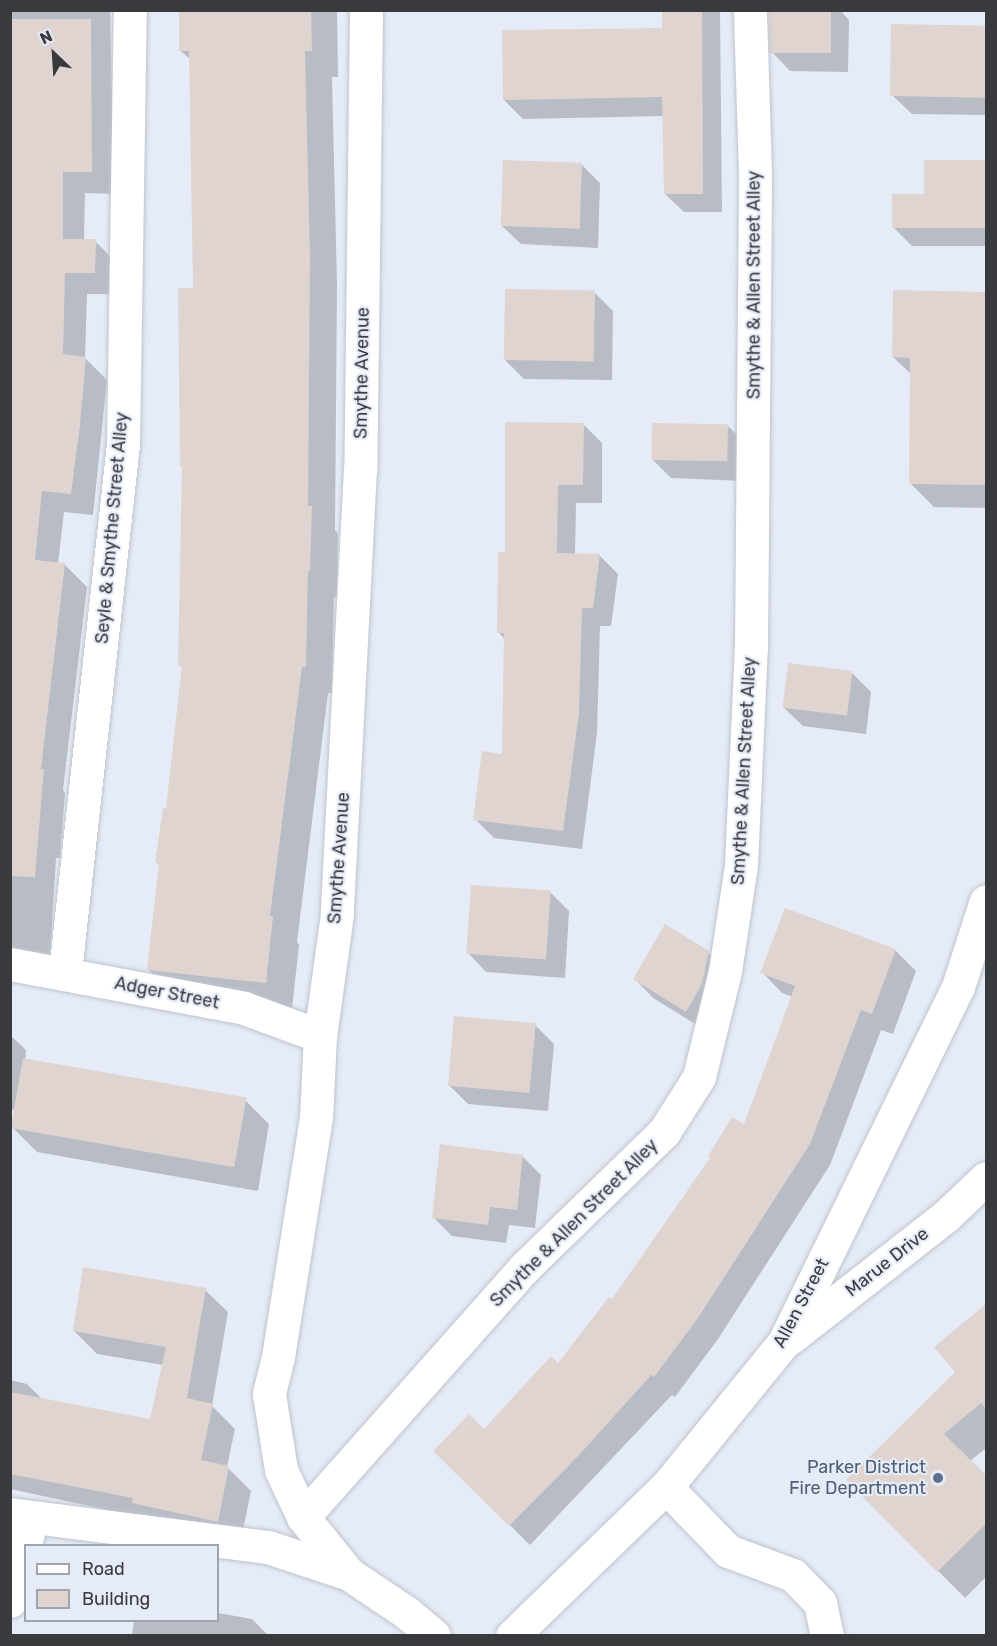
<!DOCTYPE html>
<html>
<head>
<meta charset="utf-8">
<style>
  body { margin:0 }
  #map { position:relative; width:997px; height:1646px; overflow:hidden; background:#e6ecf7; font-family:Rubik,sans-serif }
  div>[style] { position:absolute }
  [style*='--x'] { left:calc(var(--x)*1px); top:calc(var(--y)*1px); width:calc(var(--w)*1px); rotate:calc(var(--a)*1deg) }
  .shadow>* { inset:0; background:#0003 }
  .building>* { inset:0; background:#e0d4d0; transform-origin:0 0 }
  .roads { filter:drop-shadow(0 0 2px #bec4ce) drop-shadow(0 0 2px #bec4ce) }
  .minor>* { height:33px; margin:-16.5px; padding:0 16.5px; transform-origin:16.5px; border-radius:16.5px; background:#fff }
  .dots>* { width:16px; height:16px; translate:-50% -50%; box-sizing:border-box; border:3px solid #e6ecf7; border-radius:50% }
  span { translate:-50% -50%; white-space:nowrap; text-align:center; line-height:1.15; -webkit-text-stroke:4.5px #e6ecf7; paint-order:stroke }
  .street-label { font-size:18px; color:#383a3e }
  .service-label { font-size:18px; color:#4e5e75 }
  .right { translate:-100% -50%; text-align:right }
  .frame { position:absolute; inset:0; border:12px solid #383a3e; pointer-events:none }
  .legend { position:absolute; left:24px; top:1544px; width:195px; height:78px; box-sizing:border-box; background:#e6ecf7; border:2px solid #a0a5ad; margin:0; padding:8px 10px; list-style:none; font-size:18px; color:#383a3e }
  .legend li { display:flex; align-items:center; gap:12px; height:30px }
  .legend b { width:30px; border:2px solid #a0a5ad }
  .north { position:absolute; left:24px; top:24px; width:60px; height:60px; -webkit-text-stroke:4px #e6ecf7; paint-order:stroke; rotate:335deg; font-size:16px; font-weight:700; line-height:24px; text-align:center; color:#383a3e }
  .north::after { content:''; display:block; margin:auto; width:21px; height:27px; background:#383a3e; clip-path:polygon(50% 0,100% 100%,50% 72%,0 100%) }
</style>
</head>
<body>
<div id="map">
  <div class="shadow">
    <i style="clip-path:polygon(10px 10px,110px 10px,114px 194px,85px 193px,84px 241px,95px 241px,117px 263px,117px 294px,87px 294px,85px 358px,107px 380px,93px 515px,64px 512px,58px 564px,65px 565px,87px 587px,63px 790px,65px 793px,60px 858px,56px 858px,50px 958px,10px 955px)"></i>
    <i style="clip-path:polygon(181px 10px,337px 11px,338px 77px,332px 77px,337px 284px,335px 530px,338px 534px,337px 597px,334px 597px,332px 693px,328px 693px,297px 942px,299px 945px,292px 1009px,176px 997px,149px 970px,160px 866px,157px 862px,167px 810px,183px 668px,179px 664px,194px 289px,191px 60px,181px 51px)"></i>
    <i style="clip-path:polygon(663px 10px,724px 10px,720px 12px,722px 212px,684px 212px,665px 194px,664px 116px,523px 119px,504px 100px,662px 30px)"></i>
    <i style="clip-path:polygon(769px 10px,840px 10px,849px 20px,848px 72px,790px 71px,772px 52px)"></i>
    <i style="clip-path:polygon(986px 27px,986px 115px,912px 114px,893px 96px)"></i>
    <i style="clip-path:polygon(986px 161px,986px 246px,912px 246px,893px 227px,926px 195px)"></i>
    <i style="clip-path:polygon(581px 164px,600px 183px,598px 248px,521px 244px,502px 226px)"></i>
    <i style="clip-path:polygon(595px 293px,613px 311px,612px 380px,524px 379px,505px 360px)"></i>
    <i style="clip-path:polygon(986px 293px,986px 508px,934px 507px,910px 483px,912px 375px,893px 357px)"></i>
    <i style="clip-path:polygon(583px 424px,602px 443px,602px 503px,576px 503px,575px 555px,599px 555px,618px 574px,611px 626px,600px 626px,597px 733px,582px 849px,494px 838px,475px 819px,503px 755px,505px 639px,498px 632px,506px 554px)"></i>
    <i style="clip-path:polygon(727px 425px,746px 444px,744px 481px,671px 478px,652px 459px)"></i>
    <i style="clip-path:polygon(852px 673px,871px 692px,866px 734px,803px 726px,784px 708px)"></i>
    <i style="clip-path:polygon(550px 892px,569px 911px,565px 978px,486px 972px,468px 953px)"></i>
    <i style="clip-path:polygon(786px 909px,896px 951px,916px 971px,893px 1034px,881px 1030px,830px 1165px,718px 1339px,675px 1397px,672px 1395px,530px 1545px,435px 1451px,485px 1432px,558px 1365px,612px 1301px,744px 1127px,793px 997px,782px 993px,762px 972px)"></i>
    <i style="clip-path:polygon(708px 953px,727px 972px,705px 1030px,653px 998px,635px 979px)"></i>
    <i style="clip-path:polygon(535px 1025px,554px 1044px,548px 1111px,468px 1104px,449px 1085px)"></i>
    <i style="clip-path:polygon(10px 1035px,26px 1050px,25px 1060px,245px 1100px,269px 1124px,258px 1191px,37px 1152px,13px 1128px,16px 1110px,10px 1109px)"></i>
    <i style="clip-path:polygon(522px 1156px,541px 1175px,535px 1228px,509px 1225px,506px 1243px,452px 1236px,434px 1218px)"></i>
    <i style="clip-path:polygon(205px 1290px,228px 1312px,212px 1406px,235px 1429px,227px 1467px,251px 1491px,240px 1544px,150px 1519px,10px 1489px,10px 1380px,27px 1384px,42px 1399px,151px 1421px,163px 1365px,97px 1354px,74px 1331px)"></i>
    <i style="clip-path:polygon(986px 1305px,986px 1448px,970px 1461px,986px 1478px,986px 1577px,965px 1598px,848px 1480px,957px 1372px)"></i>
    <i style="clip-path:polygon(218px 1613px,252px 1619px,269px 1636px,132px 1636px,134px 1620px,218px 1620px)"></i>
  </div>
  <div class="building">
    <i style="clip-path:polygon(179px 10px,311px 10px,312px 51px,305px 51px,310px 256px,308px 506px,312px 506px,310px 571px,308px 571px,306px 667px,302px 667px,270px 916px,273px 916px,266px 983px,147px 970px,159px 863px,155px 863px,163px 808px,166px 808px,182px 665px,178px 665px,182px 466px,180px 466px,178px 288px,193px 288px,189px 51px,179px 51px)"></i>
    <i style="left:769px;top:10px;width:62px;height:43px"></i>
    <i style="clip-path:polygon(662px 11px,702px 11px,703px 194px,664px 194px,662px 97px,503px 100px,502px 30px,662px 28px)"></i>
    <i style="clip-path:polygon(10px 19px,91px 19px,92px 172px,63px 172px,63px 239px,96px 239px,95px 273px,65px 273px,63px 354px,86px 357px,80px 425px,71px 494px,42px 491px,35px 560px,65px 563px,41px 769px,44px 769px,35px 877px,10px 876px)"></i>
    <i style="left:891px;top:24px;width:96px;height:72px;rotate:1deg"></i>
    <i style="left:503px;top:160px;width:79px;height:66px;rotate:2deg"></i>
    <i style="clip-path:polygon(924px 160px,987px 160px,987px 228px,892px 228px,892px 194px,924px 194px)"></i>
    <i style="left:505px;top:289px;width:90px;height:71px;rotate:1deg"></i>
    <i style="clip-path:polygon(893px 290px,987px 292px,987px 485px,909px 484px,910px 358px,892px 357px)"></i>
    <i style="clip-path:polygon(505px 422px,584px 423px,583px 485px,558px 485px,557px 553px,600px 554px,593px 608px,582px 608px,579px 713px,563px 831px,473px 820px,482px 751px,502px 754px,504px 633px,497px 633px,498px 552px,505px 552px)"></i>
    <i style="left:652px;top:423px;width:76px;height:37px;rotate:1deg"></i>
    <i style="left:788px;top:663px;width:65px;height:45px;rotate:7deg"></i>
    <i style="left:471px;top:885px;width:80px;height:69px;rotate:4deg"></i>
    <i style="clip-path:polygon(785px 908px,896px 949px,872px 1014px,861px 1010px,810px 1144px,698px 1318px,654px 1377px,651px 1375px,581px 1453px,509px 1526px,433px 1451px,469px 1414px,484px 1429px,551px 1356px,558px 1363px,609px 1297px,612px 1299px,710px 1158px,708px 1156px,732px 1117px,744px 1124px,795px 986px,760px 973px)"></i>
    <i style="clip-path:polygon(665px 924px,709px 951px,702px 984px,686px 1012px,633px 979px)"></i>
    <i style="left:454px;top:1016px;width:82px;height:70px;rotate:5deg"></i>
    <i style="left:23px;top:1058px;width:227px;height:71px;rotate:10deg"></i>
    <i style="clip-path:polygon(440px 1144px,523px 1155px,517px 1210px,490px 1207px,488px 1225px,432px 1218px)"></i>
    <i style="clip-path:polygon(83px 1267px,206px 1288px,187px 1398px,213px 1404px,201px 1460px,229px 1466px,218px 1522px,132px 1503px,133px 1498px,10px 1474px,10px 1392px,150px 1419px,166px 1347px,73px 1331px)"></i>
    <i style="clip-path:polygon(987px 1303px,987px 1410px,981px 1403px,944px 1434px,987px 1476px,987px 1523px,937px 1572px,846px 1480px,955px 1372px,934px 1347px)"></i>
  </div>
  <div class="roads">
    <div class="minor">
      <i style="--x:366;--y:10;--w:459;--a:90.7"></i>
      <i style="--x:360;--y:469;--w:446;--a:93"></i>
      <i style="--x:337;--y:914;--w:123;--a:97.9"></i>
      <i style="--x:320;--y:1036;--w:81;--a:92.8"></i>
      <i style="--x:316;--y:1117;--w:243;--a:99"></i>
      <i style="--x:278;--y:1357;--w:38;--a:104"></i>
      <i style="--x:269;--y:1394;--w:77;--a:81"></i>
      <i style="--x:281;--y:1470;--w:52;--a:64.9"></i>
      <i style="--x:303;--y:1517;--w:73;--a:51.1"></i>
      <i style="--x:349;--y:1574;--w:70;--a:33.9"></i>
      <i style="--x:407;--y:1613;--w:35;--a:40"></i>
      <i style="--x:10;--y:964;--w:238;--a:10.6"></i>
      <i style="--x:244;--y:1008;--w:81;--a:20.2"></i>
      <i style="--x:65;--y:972;--w:531;--a:-83.73"></i>
      <i style="--x:123;--y:444;--w:434;--a:-89.1"></i>
      <i style="--x:790;--y:1338;--w:198;--a:-38"></i>
      <i style="--x:946;--y:1216;--w:55;--a:-43.5"></i>
      <i style="--x:666;--y:1487;--w:89;--a:45.9"></i>
      <i style="--x:728;--y:1551;--w:69;--a:20.3"></i>
      <i style="--x:793;--y:1575;--w:39;--a:46"></i>
      <i style="--x:820;--y:1603;--w:34;--a:78"></i>
      <i style="--x:10;--y:1514;--w:260;--a:7.3"></i>
      <i style="--x:268;--y:1547;--w:85;--a:18.4"></i>
      <i style="--x:303;--y:1517;--w:333;--a:-48.4"></i>
      <i style="--x:524;--y:1268;--w:195;--a:-44.2"></i>
      <i style="--x:664;--y:1132;--w:65;--a:-57.5"></i>
      <i style="--x:699;--y:1077;--w:109;--a:-76.2"></i>
      <i style="--x:725;--y:971;--w:107;--a:-81.4"></i>
      <i style="--x:741;--y:865;--w:219;--a:-87.4"></i>
      <i style="--x:751;--y:646;--w:473;--a:-89.5"></i>
      <i style="--x:755;--y:173;--w:163;--a:-91.8"></i>
      <i style="--x:10;--y:1601;--w:86;--a:-75.2"></i>
      <i style="--x:512;--y:1636;--w:214;--a:-44.1"></i>
      <i style="--x:666;--y:1487;--w:187;--a:-50.9"></i>
      <i style="--x:784;--y:1342;--w:395;--a:-63.9"></i>
      <i style="--x:958;--y:987;--w:90;--a:-72"></i>
    </div>
  </div>
  <div class="dots">
    <i style="left:938px;top:1478px;background:#5c6f8a"></i>
  </div>
  <div class="street-label">
    <span style="left:754px;top:285px;rotate:-90deg">Smythe &amp; Allen Street Alley</span>
    <span style="left:362px;top:373px;rotate:-89deg">Smythe Avenue</span>
    <span style="left:112px;top:528px;rotate:-85deg">Seyle &amp; Smythe Street Alley</span>
    <span style="left:744px;top:771px;rotate:-87deg">Smythe &amp; Allen Street Alley</span>
    <span style="left:339px;top:858px;rotate:-86deg">Smythe Avenue</span>
    <span style="left:167px;top:993px;rotate:11deg">Adger Street</span>
    <span style="left:574px;top:1223px;rotate:-45deg">Smythe &amp; Allen Street Alley</span>
    <span style="left:887px;top:1262px;rotate:-38deg">Marue Drive</span>
    <span style="left:801px;top:1303px;rotate:-62deg">Allen Street</span>
  </div>
  <div class="service-label">
    <span class="right" style="left:926px;top:1478px">Parker District<br>Fire Department</span>
  </div>
  <div class="frame"></div>
  <ul class="legend">
  <li><b style="height:8px;background:#fff"></b>Road</li>
  <li><b style="height:16px;background:#e0d4d0"></b>Building</li>
  </ul>
  <div class="north">N</div>
</div>
</body>
</html>
